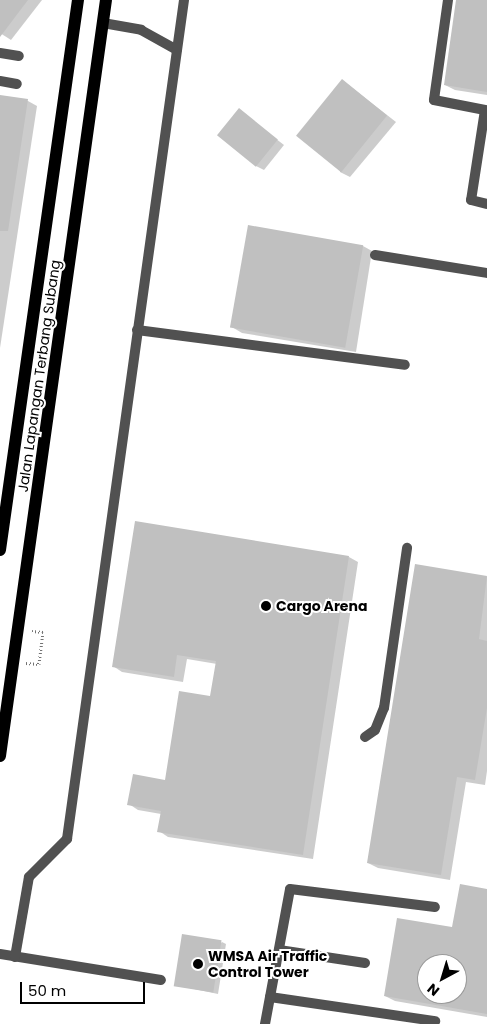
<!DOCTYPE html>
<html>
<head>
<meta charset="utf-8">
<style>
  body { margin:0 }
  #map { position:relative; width:487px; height:1024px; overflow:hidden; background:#fff; font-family:Poppins,sans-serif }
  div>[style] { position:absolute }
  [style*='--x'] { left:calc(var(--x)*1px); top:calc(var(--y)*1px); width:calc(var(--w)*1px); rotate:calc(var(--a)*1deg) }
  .shadow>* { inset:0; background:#0003 }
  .building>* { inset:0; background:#c0c0c0; transform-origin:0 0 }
  .path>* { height:3px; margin-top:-1.5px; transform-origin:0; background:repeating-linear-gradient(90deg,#737373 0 1px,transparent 0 3.5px) }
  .service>* { height:10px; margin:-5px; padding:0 5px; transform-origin:5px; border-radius:5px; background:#515151 }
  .primary>* { height:12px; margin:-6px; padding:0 6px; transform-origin:6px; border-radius:6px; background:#000 }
  .dots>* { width:14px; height:14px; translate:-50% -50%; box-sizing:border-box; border:2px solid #fff; border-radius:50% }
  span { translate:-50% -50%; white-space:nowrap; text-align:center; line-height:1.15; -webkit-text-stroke:4px #fff; paint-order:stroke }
  .street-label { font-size:14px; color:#000 }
  .poi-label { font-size:14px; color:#000; font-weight:700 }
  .left { translate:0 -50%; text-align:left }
  .north { position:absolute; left:417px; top:954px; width:50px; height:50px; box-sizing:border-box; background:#fff; border:1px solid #999; border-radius:50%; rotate:219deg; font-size:14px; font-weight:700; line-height:20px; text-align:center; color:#000 }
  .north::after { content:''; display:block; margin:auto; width:18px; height:22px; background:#000; clip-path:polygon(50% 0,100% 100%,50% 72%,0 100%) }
  .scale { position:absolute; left:20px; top:982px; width:125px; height:22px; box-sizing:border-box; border:2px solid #000; border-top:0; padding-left:6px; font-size:15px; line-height:18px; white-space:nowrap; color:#000; -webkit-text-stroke:4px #fff; paint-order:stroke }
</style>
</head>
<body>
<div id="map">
  <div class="shadow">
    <i style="clip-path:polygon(0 0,42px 0,11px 40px,0 33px)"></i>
    <i style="clip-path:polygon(458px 0,487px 0,487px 95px,455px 90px,445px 85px)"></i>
    <i style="clip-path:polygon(342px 80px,396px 122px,350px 177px,340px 172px)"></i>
    <i style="clip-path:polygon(0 96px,28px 101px,37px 106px,0 348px)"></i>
    <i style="clip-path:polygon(239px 110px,284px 145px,264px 170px,256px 166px)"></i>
    <i style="clip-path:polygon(363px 246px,372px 251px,356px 352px,242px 333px,232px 327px)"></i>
    <i style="clip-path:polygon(349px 557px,358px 562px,313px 859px,168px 837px,159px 831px,161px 814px,138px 810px,129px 804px,166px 782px,211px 697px,217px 664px,187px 659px,183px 682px,122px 672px,113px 666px)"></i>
    <i style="clip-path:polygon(416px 565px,487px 577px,487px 771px,485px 785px,466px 782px,450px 880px,378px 868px,368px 863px)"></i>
    <i style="clip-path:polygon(evenodd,487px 890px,487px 1017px,395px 1001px,385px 996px,453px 929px,487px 890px,427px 964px,457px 964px,457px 994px,427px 994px,427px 964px)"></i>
    <i style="clip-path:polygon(222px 942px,226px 944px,218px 994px,175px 985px)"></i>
  </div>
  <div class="building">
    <i style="clip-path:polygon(0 0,28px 0,0 37px)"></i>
    <i style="clip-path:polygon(456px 0,487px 0,487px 92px,444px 85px)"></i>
    <i style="left:342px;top:79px;width:58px;height:73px;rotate:39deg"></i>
    <i style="clip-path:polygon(0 95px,28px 99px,8px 231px,0 231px)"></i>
    <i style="left:239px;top:108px;width:50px;height:35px;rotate:39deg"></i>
    <i style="left:248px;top:225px;width:117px;height:104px;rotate:10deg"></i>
    <i style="clip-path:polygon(135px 521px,349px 556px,303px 855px,157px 832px,161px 811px,127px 805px,133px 774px,165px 780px,179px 691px,210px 696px,216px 661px,177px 655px,174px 677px,112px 667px)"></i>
    <i style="clip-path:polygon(415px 564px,487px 576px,479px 639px,487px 641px,487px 708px,475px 780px,457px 777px,441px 875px,367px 863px)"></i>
    <i style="clip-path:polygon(evenodd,460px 884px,487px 889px,487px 1014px,384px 996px,397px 918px,452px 927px,460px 884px,427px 964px,457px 964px,457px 994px,427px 994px,427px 964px)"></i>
    <i style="left:182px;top:934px;width:40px;height:53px;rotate:9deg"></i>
  </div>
  <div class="path">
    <i style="--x:26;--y:663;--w:13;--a:4"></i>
    <i style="--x:39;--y:664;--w:32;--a:-83"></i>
    <i style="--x:43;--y:632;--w:11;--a:-175"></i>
  </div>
  <div class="service">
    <i style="--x:448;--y:0;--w:101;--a:98"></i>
    <i style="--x:434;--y:100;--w:52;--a:11.1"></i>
    <i style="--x:485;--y:110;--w:91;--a:98.8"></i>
    <i style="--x:471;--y:200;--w:16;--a:14"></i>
    <i style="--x:103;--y:23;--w:39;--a:10"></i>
    <i style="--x:141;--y:30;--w:41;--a:29.1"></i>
    <i style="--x:0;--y:53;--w:19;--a:9"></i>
    <i style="--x:0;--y:81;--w:17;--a:10"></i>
    <i style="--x:375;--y:255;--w:113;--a:9.1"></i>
    <i style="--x:137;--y:330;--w:270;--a:7.4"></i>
    <i style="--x:365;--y:737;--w:12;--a:-35"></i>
    <i style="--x:375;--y:730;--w:24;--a:-68"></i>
    <i style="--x:384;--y:708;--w:162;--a:-81.8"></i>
    <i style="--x:279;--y:950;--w:87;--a:8.6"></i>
    <i style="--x:0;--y:954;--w:163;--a:9.2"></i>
    <i style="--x:15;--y:957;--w:81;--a:-80.1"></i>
    <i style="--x:29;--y:877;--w:54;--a:-45"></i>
    <i style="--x:67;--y:839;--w:847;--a:-82.06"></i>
    <i style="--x:270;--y:997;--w:167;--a:8.3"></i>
    <i style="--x:265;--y:1024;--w:137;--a:-79.5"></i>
    <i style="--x:290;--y:889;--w:146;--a:7.1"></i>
  </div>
  <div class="primary">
    <i style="--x:0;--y:550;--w:556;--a:-81.93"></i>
    <i style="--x:0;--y:756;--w:763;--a:-82.02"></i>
  </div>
  <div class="dots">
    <i style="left:266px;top:606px;background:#000"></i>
    <i style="left:198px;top:964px;background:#000"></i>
  </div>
  <div class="street-label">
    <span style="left:39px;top:376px;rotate:-82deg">Jalan Lapangan Terbang Subang</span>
  </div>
  <div class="poi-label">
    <span class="left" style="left:276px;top:606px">Cargo Arena</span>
    <span class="left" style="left:208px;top:964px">WMSA Air Traffic<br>Control Tower</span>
  </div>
  <div class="north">N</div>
  <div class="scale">50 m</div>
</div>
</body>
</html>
